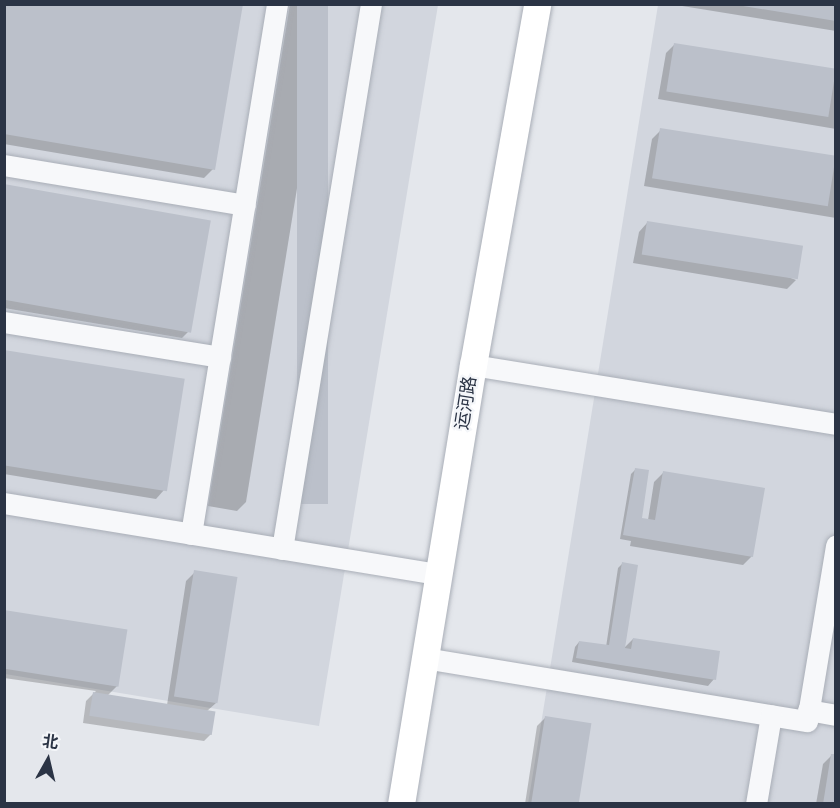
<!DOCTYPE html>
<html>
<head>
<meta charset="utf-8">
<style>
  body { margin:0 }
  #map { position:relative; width:840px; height:808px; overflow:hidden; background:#e4e7ec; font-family:Signika,"Noto Sans SC",sans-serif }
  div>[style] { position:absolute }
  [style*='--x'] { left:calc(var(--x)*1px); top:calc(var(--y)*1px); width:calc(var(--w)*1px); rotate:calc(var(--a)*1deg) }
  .built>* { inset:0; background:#d2d6de }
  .shadow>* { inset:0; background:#0003 }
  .building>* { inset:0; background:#bbc0ca; transform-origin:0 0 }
  .roads { filter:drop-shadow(0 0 2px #a9aeb7) drop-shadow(0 0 2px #a9aeb7) }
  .minor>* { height:21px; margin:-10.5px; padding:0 10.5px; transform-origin:10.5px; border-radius:10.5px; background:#f7f8fa }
  .major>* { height:27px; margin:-13.5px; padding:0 13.5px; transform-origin:13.5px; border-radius:13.5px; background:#fff }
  span { translate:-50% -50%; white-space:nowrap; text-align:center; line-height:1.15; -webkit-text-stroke:4.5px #f4f6f9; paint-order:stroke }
  .street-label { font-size:18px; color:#2b3445 }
  .frame { position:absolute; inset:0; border:6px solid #2b3445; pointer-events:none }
  .north { position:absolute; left:18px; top:730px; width:60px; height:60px; -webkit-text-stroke:4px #f4f6f9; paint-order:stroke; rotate:8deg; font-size:16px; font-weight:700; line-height:24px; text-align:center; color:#2b3445 }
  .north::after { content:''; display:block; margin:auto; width:21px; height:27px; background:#2b3445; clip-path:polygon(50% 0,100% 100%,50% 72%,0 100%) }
</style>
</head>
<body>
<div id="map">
  <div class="built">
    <i style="clip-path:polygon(4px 5px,438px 5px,319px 726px,5px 674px)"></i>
    <i style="clip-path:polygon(658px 5px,835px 5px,835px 803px,528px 804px)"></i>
  </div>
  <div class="shadow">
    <i style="clip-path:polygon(4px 4px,213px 169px,204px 178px,4px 144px)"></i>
    <i style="clip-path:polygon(290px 4px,327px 4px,246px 502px,237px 511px,208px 506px)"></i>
    <i style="clip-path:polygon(836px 4px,836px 31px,676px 5px)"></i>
    <i style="clip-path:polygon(675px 44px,836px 71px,836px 129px,658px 99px,666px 53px)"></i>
    <i style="clip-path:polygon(661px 130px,836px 159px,836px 218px,644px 186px,652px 139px)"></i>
    <i style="clip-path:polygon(4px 186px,191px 329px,182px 338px,4px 308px)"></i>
    <i style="clip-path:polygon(647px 223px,796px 280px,787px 289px,633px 263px,639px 232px)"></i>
    <i style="clip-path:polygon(4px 352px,164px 490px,156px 499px,4px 474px)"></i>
    <i style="clip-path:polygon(635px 470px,640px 519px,648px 520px,654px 482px,663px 473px,752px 556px,743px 565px,630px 546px,631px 541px,620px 539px,631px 474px)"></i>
    <i style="clip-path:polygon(622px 564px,624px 648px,633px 639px,714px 679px,708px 686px,572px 662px,575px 647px,579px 642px,606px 647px,618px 568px)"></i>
    <i style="clip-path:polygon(195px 572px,216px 703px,207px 711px,211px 734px,204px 741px,83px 723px,86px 701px,96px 691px,4px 678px,4px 611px,118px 685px,107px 696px,167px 705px,186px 581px)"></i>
    <i style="clip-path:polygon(546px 717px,578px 804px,525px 804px,537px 726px)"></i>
    <i style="clip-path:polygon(832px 755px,836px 804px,816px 804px,823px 764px)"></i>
  </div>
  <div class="building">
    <i style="clip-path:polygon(4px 4px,243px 4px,215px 170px,4px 134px)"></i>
    <i style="left:297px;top:4px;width:31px;height:500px"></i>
    <i style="clip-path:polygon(743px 4px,836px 4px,836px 21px,743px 6px)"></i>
    <i style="left:674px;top:43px;width:164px;height:49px;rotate:9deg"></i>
    <i style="left:660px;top:128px;width:178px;height:51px;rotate:9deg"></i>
    <i style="left:4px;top:184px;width:210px;height:114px;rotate:10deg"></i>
    <i style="left:647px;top:221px;width:158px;height:34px;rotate:9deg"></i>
    <i style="left:4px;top:350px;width:183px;height:114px;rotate:9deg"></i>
    <i style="clip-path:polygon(635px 468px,649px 470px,642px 518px,655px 520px,663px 471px,765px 488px,753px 557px,623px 535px)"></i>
    <i style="clip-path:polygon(622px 562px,638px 565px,625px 648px,631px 649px,633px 638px,720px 651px,716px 680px,576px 658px,579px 641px,609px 645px)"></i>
    <i style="left:194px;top:570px;width:44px;height:128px;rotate:9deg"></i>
    <i style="left:4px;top:610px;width:125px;height:58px;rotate:9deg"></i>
    <i style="left:93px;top:692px;width:124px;height:24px;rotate:9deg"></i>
    <i style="left:545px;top:716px;width:47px;height:89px;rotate:9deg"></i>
    <i style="clip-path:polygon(831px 754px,836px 754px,836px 804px,823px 804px)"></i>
  </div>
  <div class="roads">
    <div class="minor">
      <i style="--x:4;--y:165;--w:244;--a:9.4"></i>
      <i style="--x:4;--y:322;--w:219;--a:9.2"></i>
      <i style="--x:473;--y:365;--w:368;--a:9.2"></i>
      <i style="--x:4;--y:503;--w:440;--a:9.3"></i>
      <i style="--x:191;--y:534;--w:537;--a:-80.78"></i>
      <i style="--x:282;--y:549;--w:552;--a:-80.73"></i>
      <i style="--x:425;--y:658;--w:387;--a:9.4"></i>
      <i style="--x:807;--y:721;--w:178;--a:-80.6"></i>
      <i style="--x:808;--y:710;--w:28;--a:10"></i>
      <i style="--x:756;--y:804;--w:90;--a:-80.4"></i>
    </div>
    <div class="major">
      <i style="--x:401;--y:804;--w:445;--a:-80.7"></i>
      <i style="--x:473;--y:365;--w:367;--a:-79.9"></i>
    </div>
  </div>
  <div class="street-label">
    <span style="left:466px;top:403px;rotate:-81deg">运河路</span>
  </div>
  <div class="frame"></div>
  <div class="north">北</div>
</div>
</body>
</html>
